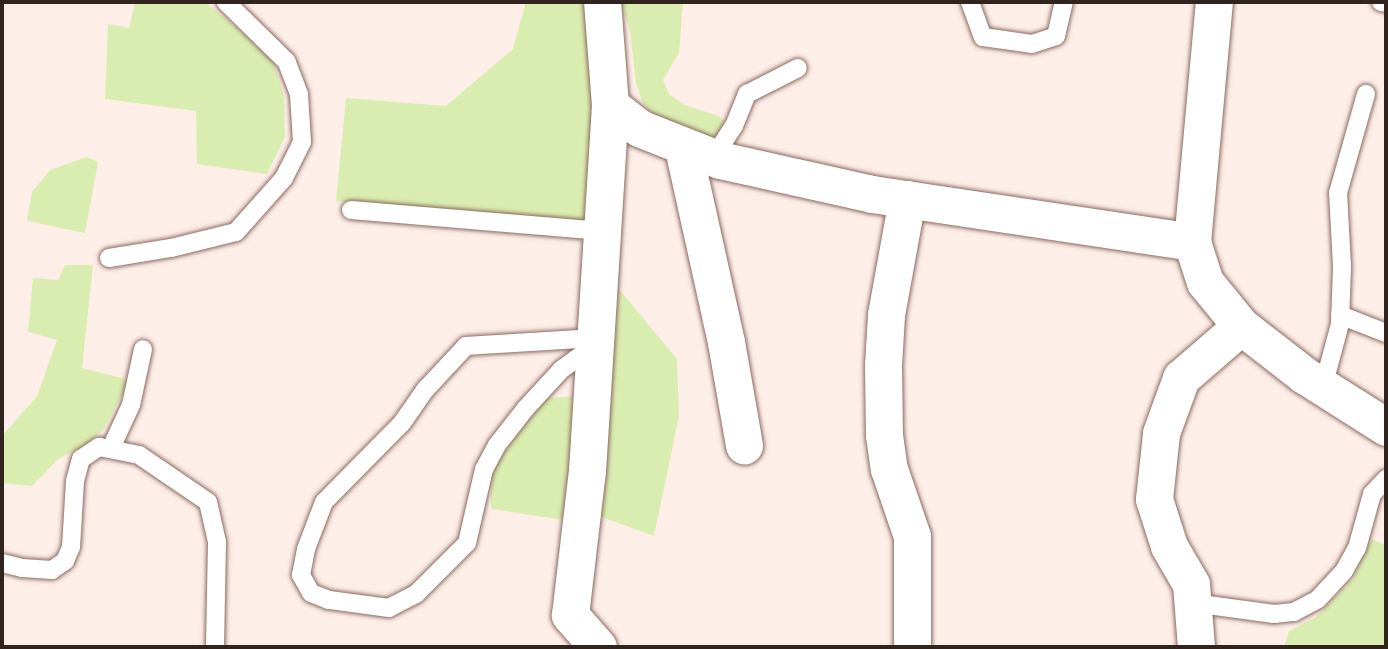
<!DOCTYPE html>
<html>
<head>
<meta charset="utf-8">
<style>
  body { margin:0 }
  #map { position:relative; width:1388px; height:649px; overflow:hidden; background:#fdeee8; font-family:Figtree,sans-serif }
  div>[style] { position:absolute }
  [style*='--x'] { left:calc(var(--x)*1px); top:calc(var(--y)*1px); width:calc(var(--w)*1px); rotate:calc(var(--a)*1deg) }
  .green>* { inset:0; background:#daedb0 }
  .roads { filter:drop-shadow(0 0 2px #8a6a5f) drop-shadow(0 0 2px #8a6a5f) }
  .lane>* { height:18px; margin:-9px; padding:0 9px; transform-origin:9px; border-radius:9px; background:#fff }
  .street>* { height:37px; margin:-18.5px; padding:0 18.5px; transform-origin:18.5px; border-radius:18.5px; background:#fff }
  span { translate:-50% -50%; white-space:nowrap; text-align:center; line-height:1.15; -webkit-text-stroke:6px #fdeee8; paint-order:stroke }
  .frame { position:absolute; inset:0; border:4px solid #31241f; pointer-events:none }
</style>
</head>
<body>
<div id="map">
  <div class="green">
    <i style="clip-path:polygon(135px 2px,205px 2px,272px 57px,284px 96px,285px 137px,267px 174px,197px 164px,196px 111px,105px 99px,108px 24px,129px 28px)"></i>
    <i style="clip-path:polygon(526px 2px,594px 2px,596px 226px,336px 201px,346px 98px,446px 106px,513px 49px)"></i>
    <i style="clip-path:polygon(621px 2px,683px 2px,679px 53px,663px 80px,669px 94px,684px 105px,719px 116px,726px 124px,712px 148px,658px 119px,643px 103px,636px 83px,630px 31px)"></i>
    <i style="clip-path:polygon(87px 157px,98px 162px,85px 233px,27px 221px,32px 192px,50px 170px)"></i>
    <i style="clip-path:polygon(65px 265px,93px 265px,82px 368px,130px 380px,103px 430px,87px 444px,58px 459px,32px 486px,2px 483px,2px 436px,37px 396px,57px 340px,28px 332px,33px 278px,58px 280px)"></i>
    <i style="clip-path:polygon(617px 287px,677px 359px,679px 416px,654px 536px,596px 515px)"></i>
    <i style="clip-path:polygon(578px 396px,571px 521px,491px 509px,491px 476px,498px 455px,523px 423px,548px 398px)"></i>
    <i style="clip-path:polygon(1371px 539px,1386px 545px,1386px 647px,1284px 647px,1289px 631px,1316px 617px,1353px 579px)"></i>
  </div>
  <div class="roads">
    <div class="lane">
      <i style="--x:970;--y:2;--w:37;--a:70"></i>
      <i style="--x:983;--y:37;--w:49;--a:8.1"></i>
      <i style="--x:1032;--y:44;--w:25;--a:-18"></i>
      <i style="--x:1056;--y:36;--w:35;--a:-77"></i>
      <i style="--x:1381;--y:2;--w:5;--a:11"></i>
      <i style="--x:713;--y:158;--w:38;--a:-57"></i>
      <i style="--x:734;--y:126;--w:35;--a:-68"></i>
      <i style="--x:747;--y:94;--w:57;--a:-27"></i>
      <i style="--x:351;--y:210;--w:252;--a:4.8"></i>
      <i style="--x:109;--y:258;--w:63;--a:-9.2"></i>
      <i style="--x:171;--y:248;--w:67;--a:-13.8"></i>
      <i style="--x:236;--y:232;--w:72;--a:-48.4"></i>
      <i style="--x:284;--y:178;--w:40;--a:-63.4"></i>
      <i style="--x:302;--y:142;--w:48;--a:-93.6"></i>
      <i style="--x:299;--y:94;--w:34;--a:-111"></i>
      <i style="--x:287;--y:62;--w:86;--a:-135.5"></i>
      <i style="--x:1340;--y:315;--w:49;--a:21.4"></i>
      <i style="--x:595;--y:345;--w:42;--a:143.7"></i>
      <i style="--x:561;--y:370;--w:52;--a:132.6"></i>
      <i style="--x:526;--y:408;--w:47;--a:128.1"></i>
      <i style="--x:497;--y:445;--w:27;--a:118"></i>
      <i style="--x:484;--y:469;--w:76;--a:102.9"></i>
      <i style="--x:467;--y:543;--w:72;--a:135"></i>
      <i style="--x:416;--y:594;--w:30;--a:153"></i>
      <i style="--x:389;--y:608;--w:61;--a:-172.4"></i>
      <i style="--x:329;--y:600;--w:19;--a:-159"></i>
      <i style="--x:311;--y:593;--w:21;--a:-119"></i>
      <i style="--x:301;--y:575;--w:26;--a:-79"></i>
      <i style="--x:306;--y:549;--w:50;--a:-69"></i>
      <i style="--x:324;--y:502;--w:111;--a:-45.4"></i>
      <i style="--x:402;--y:423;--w:40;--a:-55.1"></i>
      <i style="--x:425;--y:390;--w:60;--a:-47"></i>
      <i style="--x:466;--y:346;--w:129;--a:-3.5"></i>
      <i style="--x:1323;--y:387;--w:65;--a:-74.9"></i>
      <i style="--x:1340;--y:324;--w:58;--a:-88"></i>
      <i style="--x:1342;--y:266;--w:73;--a:-93.1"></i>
      <i style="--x:1338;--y:193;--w:103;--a:-74.2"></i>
      <i style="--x:111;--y:448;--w:47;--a:-65.1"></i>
      <i style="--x:131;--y:405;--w:57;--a:-77.9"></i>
      <i style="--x:2;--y:563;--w:21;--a:14"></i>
      <i style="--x:22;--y:568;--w:30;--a:4"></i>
      <i style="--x:52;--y:570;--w:16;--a:-35"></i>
      <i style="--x:65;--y:561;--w:15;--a:-67"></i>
      <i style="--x:71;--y:547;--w:66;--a:-86.5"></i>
      <i style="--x:75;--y:481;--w:23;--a:-75"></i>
      <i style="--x:81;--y:459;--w:22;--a:-34"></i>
      <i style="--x:99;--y:447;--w:41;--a:11.3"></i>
      <i style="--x:139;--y:455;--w:83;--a:34.3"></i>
      <i style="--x:208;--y:502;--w:41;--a:77.3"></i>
      <i style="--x:217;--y:542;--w:105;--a:91.1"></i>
      <i style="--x:1193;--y:603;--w:82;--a:7.7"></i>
      <i style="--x:1274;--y:614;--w:20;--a:-6"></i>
      <i style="--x:1294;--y:612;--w:27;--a:-28"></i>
      <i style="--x:1318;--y:599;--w:38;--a:-47"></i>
      <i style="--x:1344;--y:571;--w:26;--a:-61"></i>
      <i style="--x:1357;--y:548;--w:56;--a:-74.5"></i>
      <i style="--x:1372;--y:494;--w:21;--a:-47"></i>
    </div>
    <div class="street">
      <i style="--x:610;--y:105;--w:37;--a:38"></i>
      <i style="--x:639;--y:128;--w:87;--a:21.6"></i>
      <i style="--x:720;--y:160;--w:156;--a:12.6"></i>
      <i style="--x:872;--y:194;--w:324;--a:8.5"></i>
      <i style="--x:1192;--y:242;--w:42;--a:72"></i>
      <i style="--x:1205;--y:282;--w:57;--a:50.7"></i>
      <i style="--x:1241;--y:326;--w:80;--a:37.9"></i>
      <i style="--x:1304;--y:375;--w:97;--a:32.4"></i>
      <i style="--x:683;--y:148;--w:199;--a:77.5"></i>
      <i style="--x:726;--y:342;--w:105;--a:80.1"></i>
      <i style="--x:907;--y:199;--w:118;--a:100.3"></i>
      <i style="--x:886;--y:315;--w:50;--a:93.4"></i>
      <i style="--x:883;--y:365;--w:70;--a:89.2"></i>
      <i style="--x:884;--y:435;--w:34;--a:82"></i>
      <i style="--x:889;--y:469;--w:71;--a:71.1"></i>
      <i style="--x:912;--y:536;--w:111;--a:90"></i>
      <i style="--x:1192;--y:242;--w:241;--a:-84.8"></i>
      <i style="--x:598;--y:647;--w:43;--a:-131.2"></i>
      <i style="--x:570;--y:615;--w:145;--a:-83.3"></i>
      <i style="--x:587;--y:471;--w:367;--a:-86.4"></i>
      <i style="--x:610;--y:105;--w:103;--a:-94.4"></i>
      <i style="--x:1196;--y:647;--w:63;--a:-94.5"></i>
      <i style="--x:1191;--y:584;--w:44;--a:-120.1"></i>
      <i style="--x:1169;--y:546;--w:49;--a:-107.7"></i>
      <i style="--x:1154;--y:499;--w:66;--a:-83.9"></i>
      <i style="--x:1161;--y:433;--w:59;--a:-70"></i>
      <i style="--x:1181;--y:378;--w:79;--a:-40.9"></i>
    </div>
  </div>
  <div class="frame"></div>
</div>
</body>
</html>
